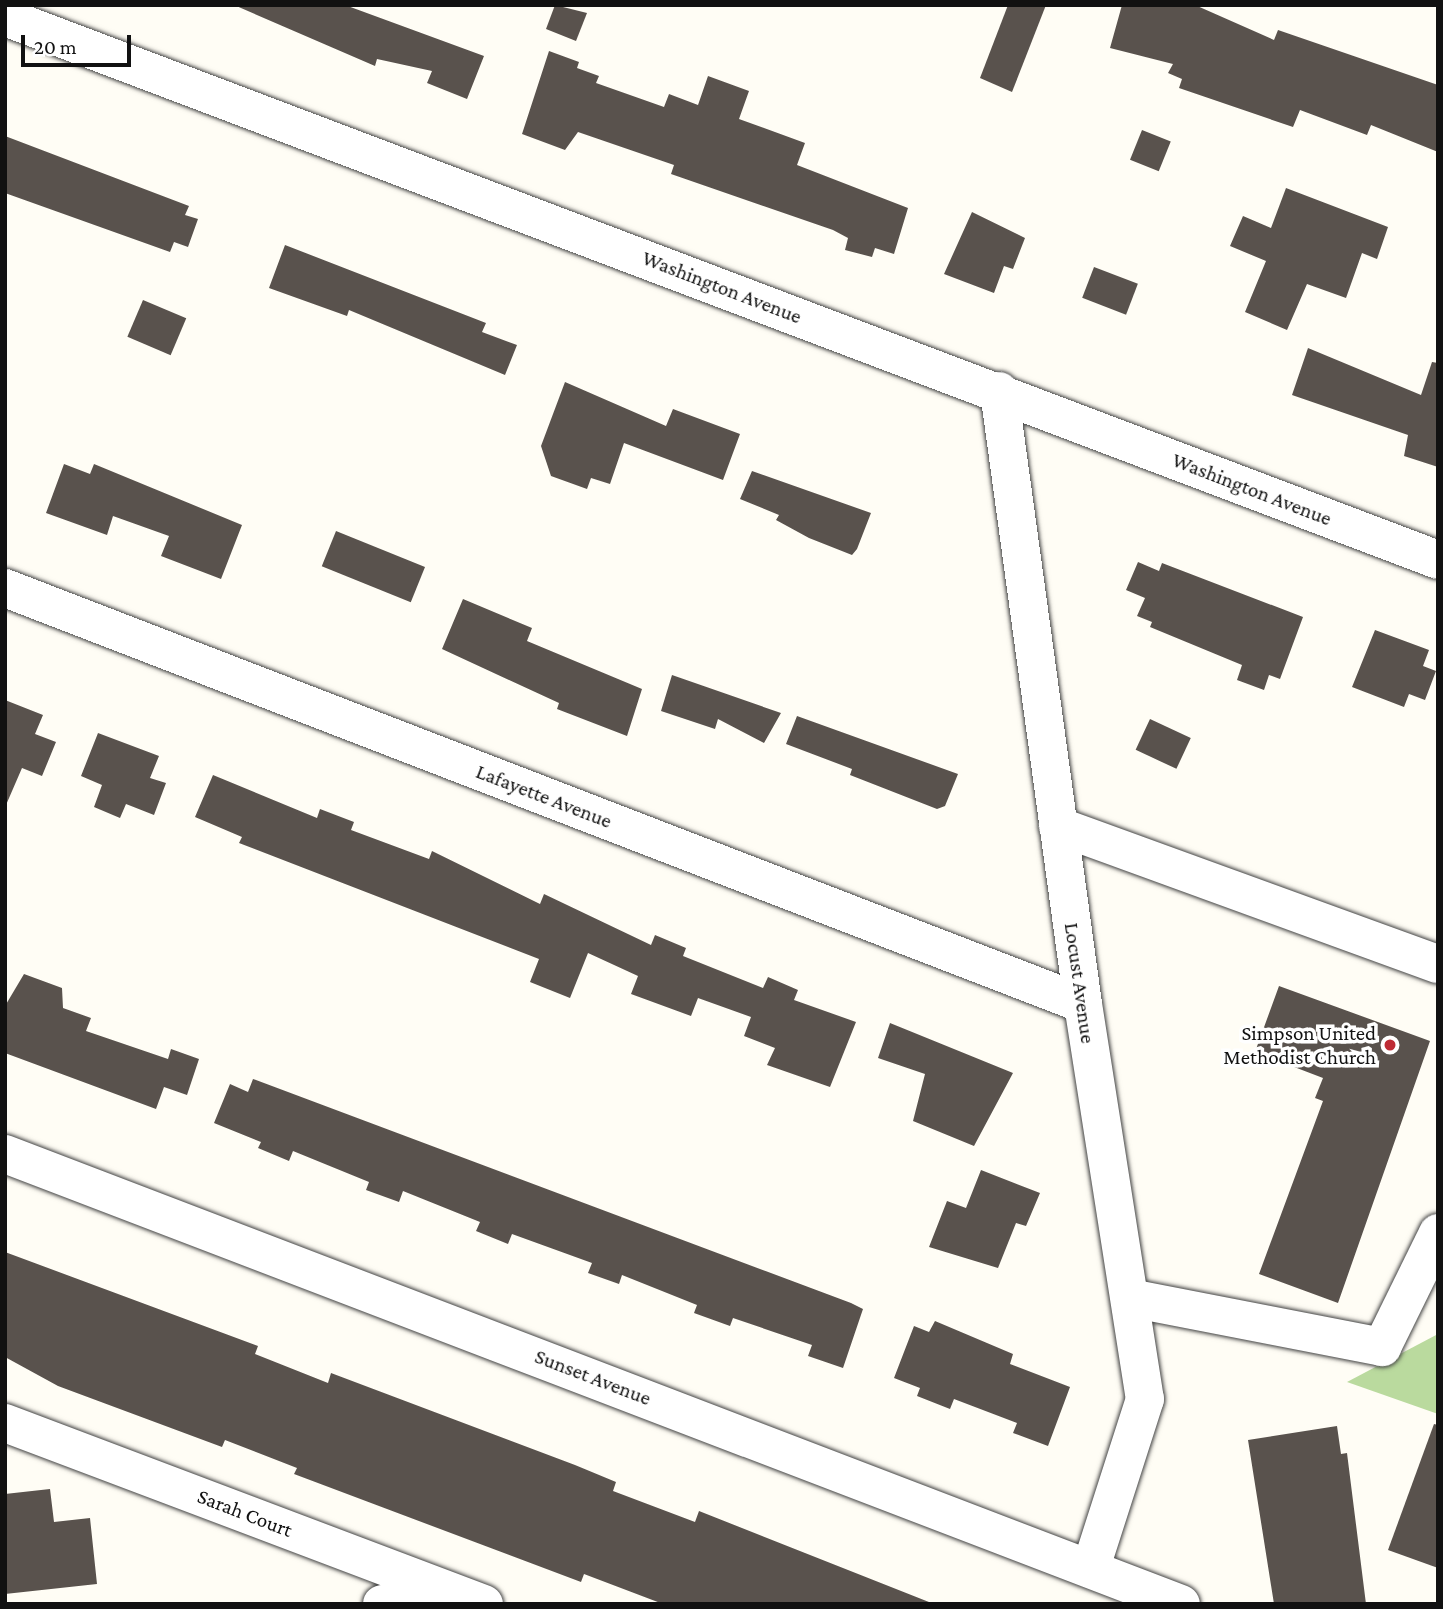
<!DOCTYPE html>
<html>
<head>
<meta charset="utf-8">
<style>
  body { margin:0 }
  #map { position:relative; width:1443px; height:1609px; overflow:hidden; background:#fffdf5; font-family:"Crimson Pro",serif }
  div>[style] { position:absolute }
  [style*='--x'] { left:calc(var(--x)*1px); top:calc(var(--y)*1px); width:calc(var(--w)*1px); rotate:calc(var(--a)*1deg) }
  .forest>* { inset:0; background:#bada9e }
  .building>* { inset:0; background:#59524d; transform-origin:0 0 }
  .roads { filter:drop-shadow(0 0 2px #444) drop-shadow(0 0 2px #444) }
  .minor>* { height:38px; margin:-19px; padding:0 19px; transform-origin:19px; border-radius:19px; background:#fff }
  .dots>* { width:19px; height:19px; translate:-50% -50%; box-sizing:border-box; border:4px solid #fff; border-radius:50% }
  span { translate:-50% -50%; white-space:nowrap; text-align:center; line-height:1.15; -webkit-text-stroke:7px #fff; paint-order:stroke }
  .street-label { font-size:21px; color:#111 }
  .poi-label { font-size:21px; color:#111 }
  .right { translate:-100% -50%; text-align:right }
  .frame { position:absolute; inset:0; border:7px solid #111; pointer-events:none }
  .scale { position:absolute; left:21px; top:35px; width:110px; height:32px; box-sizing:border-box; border:4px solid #111; border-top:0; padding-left:9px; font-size:21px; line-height:24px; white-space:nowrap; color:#111; -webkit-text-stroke:5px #fff; paint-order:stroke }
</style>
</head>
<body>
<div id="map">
  <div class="forest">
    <i style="clip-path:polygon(1438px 1334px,1438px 1414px,1347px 1382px)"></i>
  </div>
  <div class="building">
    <i style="clip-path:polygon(234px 5px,345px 5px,484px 56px,467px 99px,427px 83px,432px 71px,377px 59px,375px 66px)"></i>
    <i style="clip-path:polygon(555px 5px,587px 13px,576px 41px,546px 29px)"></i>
    <i style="clip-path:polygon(1008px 5px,1046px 5px,1012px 92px,980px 78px)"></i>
    <i style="clip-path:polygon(1122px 5px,1195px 5px,1274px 40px,1278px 30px,1438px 85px,1438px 152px,1371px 125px,1367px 135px,1300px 110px,1293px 127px,1179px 88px,1182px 79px,1168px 73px,1173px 64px,1110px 48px)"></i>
    <i style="clip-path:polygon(549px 51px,579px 62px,577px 68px,599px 76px,596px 83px,664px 107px,669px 94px,698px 105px,708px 76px,749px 91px,739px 119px,805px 143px,797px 165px,908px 208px,894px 254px,875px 248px,872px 257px,845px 250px,848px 238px,833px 230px,671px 174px,674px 165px,578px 132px,565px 150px,522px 134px)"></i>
    <i style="left:1142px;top:130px;width:31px;height:32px;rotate:22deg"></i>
    <i style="clip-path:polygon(5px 136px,189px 206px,185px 215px,198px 219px,188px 247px,174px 242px,170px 252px,5px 193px)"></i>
    <i style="clip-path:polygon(1286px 188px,1388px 227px,1377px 259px,1362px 253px,1346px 298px,1307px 284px,1287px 330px,1245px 312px,1266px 261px,1230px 246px,1243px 216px,1271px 228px)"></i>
    <i style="clip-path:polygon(972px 212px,1025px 238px,1013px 269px,1004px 266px,994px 293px,944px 274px)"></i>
    <i style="clip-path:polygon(285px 245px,486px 323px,482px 332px,517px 345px,505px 375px,349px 310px,347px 316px,269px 288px)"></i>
    <i style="left:1094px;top:267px;width:47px;height:33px;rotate:21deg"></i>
    <i style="left:143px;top:300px;width:47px;height:40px;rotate:23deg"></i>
    <i style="clip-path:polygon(1308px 348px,1421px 395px,1432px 362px,1438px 363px,1438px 467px,1404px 456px,1408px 435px,1292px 395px)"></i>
    <i style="clip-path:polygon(565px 382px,666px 426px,673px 409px,740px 434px,723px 480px,624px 443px,610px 484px,591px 478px,587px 489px,551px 476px,541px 446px)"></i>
    <i style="clip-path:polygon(64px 464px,90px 474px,94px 464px,242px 525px,221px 579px,161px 556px,169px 536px,113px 516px,107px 535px,46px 513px)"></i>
    <i style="clip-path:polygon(752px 471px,871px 513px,857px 549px,852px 555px,809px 538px,776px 520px,779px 515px,740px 499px)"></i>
    <i style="left:336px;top:531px;width:96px;height:38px;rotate:22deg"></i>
    <i style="clip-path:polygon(1138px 562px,1159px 571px,1162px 563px,1303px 617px,1280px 679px,1269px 675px,1264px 690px,1237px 680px,1242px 665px,1150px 627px,1152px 622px,1137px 616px,1145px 598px,1126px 590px)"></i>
    <i style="clip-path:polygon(463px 599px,532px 628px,527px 641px,642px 689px,627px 736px,557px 709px,559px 703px,442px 649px)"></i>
    <i style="clip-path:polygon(1375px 630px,1429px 650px,1423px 666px,1436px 671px,1425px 700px,1409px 694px,1404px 707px,1352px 687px)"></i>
    <i style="clip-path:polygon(672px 675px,781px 713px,764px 743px,718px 719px,715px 729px,661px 711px)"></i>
    <i style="clip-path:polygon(5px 700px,43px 715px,35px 734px,56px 742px,42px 776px,22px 768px,6px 805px)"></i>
    <i style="clip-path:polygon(797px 716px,958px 774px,945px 806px,937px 809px,850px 775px,852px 769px,786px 744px)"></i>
    <i style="left:1150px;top:719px;width:45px;height:34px;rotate:25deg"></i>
    <i style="clip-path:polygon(98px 733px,159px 756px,150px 778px,166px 783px,154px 815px,126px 804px,120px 818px,94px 807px,102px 785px,81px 776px)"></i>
    <i style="clip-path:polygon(213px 775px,317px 818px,320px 809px,354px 822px,351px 830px,429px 859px,432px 851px,540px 904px,544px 894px,651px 945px,655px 935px,686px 948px,683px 956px,763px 988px,768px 977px,798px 990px,794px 1000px,856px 1022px,830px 1087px,767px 1065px,775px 1048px,744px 1036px,751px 1017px,698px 998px,691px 1016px,631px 994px,638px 976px,588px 953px,570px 998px,530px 982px,539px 959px,239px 843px,242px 837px,195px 817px)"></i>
    <i style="clip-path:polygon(24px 974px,62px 988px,63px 1008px,91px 1018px,86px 1031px,168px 1059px,171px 1049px,199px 1059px,187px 1095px,164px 1087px,156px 1109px,5px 1053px,5px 1006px)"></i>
    <i style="clip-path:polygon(1279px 986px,1430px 1041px,1338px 1303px,1259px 1274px,1323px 1101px,1315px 1098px,1323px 1078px,1255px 1052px)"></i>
    <i style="clip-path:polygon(890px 1023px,1013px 1073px,974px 1146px,913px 1121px,925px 1074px,878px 1058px)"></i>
    <i style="clip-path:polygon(253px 1079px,851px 1303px,863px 1309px,843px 1368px,808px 1356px,812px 1345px,733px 1318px,730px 1326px,694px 1313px,697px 1305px,622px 1275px,619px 1284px,588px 1273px,592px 1263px,512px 1234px,508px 1244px,476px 1231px,480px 1222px,403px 1191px,399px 1202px,366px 1190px,369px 1182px,293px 1151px,289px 1161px,258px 1148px,261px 1142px,214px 1123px,230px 1084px,248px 1092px)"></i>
    <i style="clip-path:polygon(981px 1170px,1040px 1193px,1026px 1226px,1016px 1223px,998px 1268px,929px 1247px,947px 1201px,966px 1208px)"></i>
    <i style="clip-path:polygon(5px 1252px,258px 1346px,255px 1354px,328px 1383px,331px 1373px,575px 1465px,616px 1482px,613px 1491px,695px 1522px,699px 1511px,934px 1604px,663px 1604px,584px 1574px,581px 1582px,294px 1474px,297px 1468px,225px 1440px,222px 1447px,58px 1386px,5px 1357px)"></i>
    <i style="clip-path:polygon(935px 1321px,1013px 1354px,1010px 1364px,1070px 1387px,1048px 1446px,1013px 1433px,1017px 1423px,954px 1399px,950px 1409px,917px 1396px,920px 1388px,894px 1378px,914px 1326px,929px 1332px)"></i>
    <i style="clip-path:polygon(1434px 1424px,1438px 1425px,1438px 1568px,1388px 1550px)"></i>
    <i style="clip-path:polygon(1337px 1426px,1341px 1454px,1347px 1453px,1366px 1604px,1274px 1604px,1248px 1440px)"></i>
    <i style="clip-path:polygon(50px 1489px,54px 1522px,90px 1518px,97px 1584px,5px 1594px,5px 1494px)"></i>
  </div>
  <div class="roads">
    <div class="minor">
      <i style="--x:5;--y:17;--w:1532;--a:20.75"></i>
      <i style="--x:999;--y:391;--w:619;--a:82.2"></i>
      <i style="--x:1083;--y:1004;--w:400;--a:81.1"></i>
      <i style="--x:1145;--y:1399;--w:176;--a:107.8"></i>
      <i style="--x:5;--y:588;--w:1155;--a:21.1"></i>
      <i style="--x:1058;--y:826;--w:404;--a:20"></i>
      <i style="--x:5;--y:1154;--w:1259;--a:20.94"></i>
      <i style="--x:1130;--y:1298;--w:257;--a:11"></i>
      <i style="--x:1382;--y:1347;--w:127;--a:-63.8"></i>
      <i style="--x:5;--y:1423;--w:512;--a:20.7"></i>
      <i style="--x:382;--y:1604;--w:71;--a:-8.1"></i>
    </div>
  </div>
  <div class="dots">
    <i style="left:1390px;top:1045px;background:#be2b35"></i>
  </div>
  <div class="street-label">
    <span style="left:722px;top:287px;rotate:21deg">Washington Avenue</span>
    <span style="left:1252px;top:489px;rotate:21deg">Washington Avenue</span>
    <span style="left:544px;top:796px;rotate:21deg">Lafayette Avenue</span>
    <span style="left:1080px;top:983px;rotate:82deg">Locust Avenue</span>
    <span style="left:593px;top:1377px;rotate:21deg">Sunset Avenue</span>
    <span style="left:245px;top:1513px;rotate:21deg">Sarah Court</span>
  </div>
  <div class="poi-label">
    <span class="right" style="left:1376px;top:1045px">Simpson United<br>Methodist Church</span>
  </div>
  <div class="frame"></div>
  <div class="scale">20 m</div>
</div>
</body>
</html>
